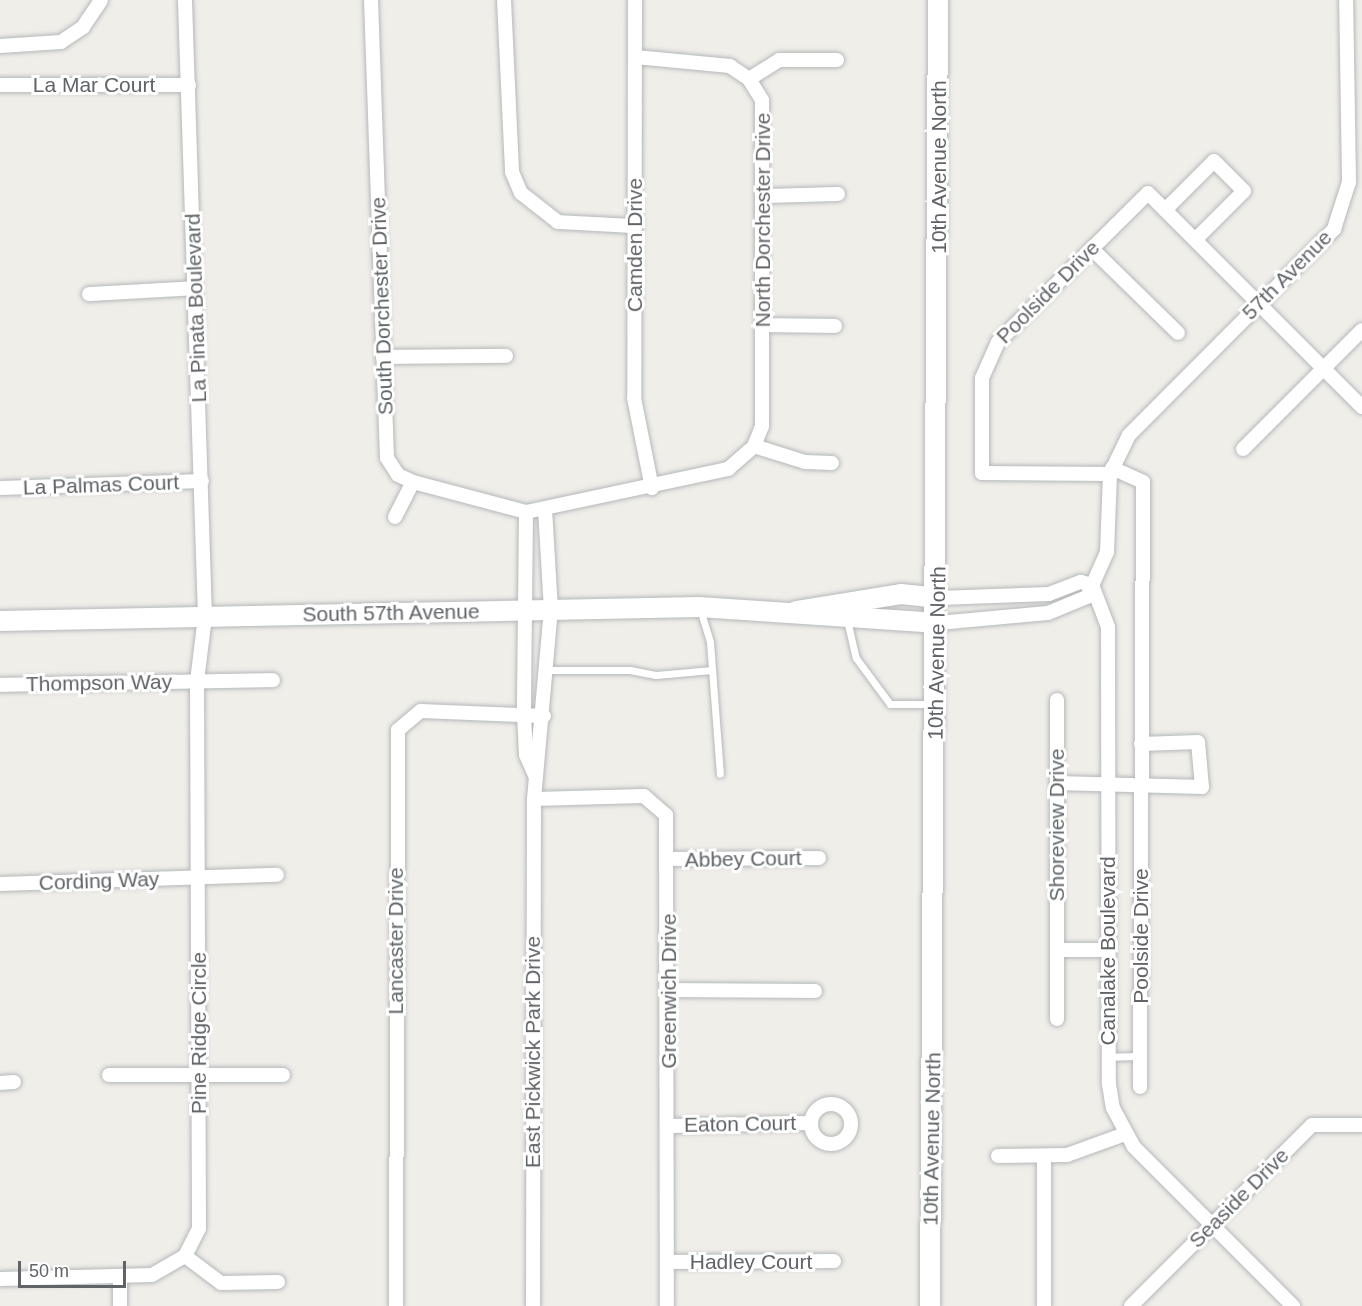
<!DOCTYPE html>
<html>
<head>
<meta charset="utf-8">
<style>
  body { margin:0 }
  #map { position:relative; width:1362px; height:1306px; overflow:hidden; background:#f0eee9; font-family:Arial,sans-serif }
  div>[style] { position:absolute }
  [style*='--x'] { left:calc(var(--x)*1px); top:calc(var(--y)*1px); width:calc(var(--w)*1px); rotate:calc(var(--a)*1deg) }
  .roads { filter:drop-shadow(0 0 2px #b5b8bb) drop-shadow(0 0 2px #b5b8bb) }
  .lane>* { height:7px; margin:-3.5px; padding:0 3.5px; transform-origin:3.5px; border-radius:3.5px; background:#fff }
  .street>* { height:14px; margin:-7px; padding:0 7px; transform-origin:7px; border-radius:7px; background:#fff }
  .street>.ring { margin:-7px; padding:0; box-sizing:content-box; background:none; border:14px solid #fff; border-radius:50% }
  .secondary>* { height:20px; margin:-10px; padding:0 10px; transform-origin:10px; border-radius:10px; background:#fff }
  span { translate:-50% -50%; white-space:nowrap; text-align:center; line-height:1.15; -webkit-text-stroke:6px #fff; paint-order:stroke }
  .street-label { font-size:21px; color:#606367 }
  .scale { position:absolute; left:18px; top:1261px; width:108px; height:27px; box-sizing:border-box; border:3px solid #606367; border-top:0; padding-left:8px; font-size:18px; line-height:21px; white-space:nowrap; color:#606367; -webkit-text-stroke:4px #fff; paint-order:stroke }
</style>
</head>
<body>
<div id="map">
  <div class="roads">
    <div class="lane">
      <i style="--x:700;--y:609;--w:34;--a:73"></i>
      <i style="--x:710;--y:642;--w:132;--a:85.7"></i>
      <i style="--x:847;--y:620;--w:39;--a:77"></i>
      <i style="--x:856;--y:658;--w:57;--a:53.5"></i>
      <i style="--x:890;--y:704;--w:42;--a:0"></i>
      <i style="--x:545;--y:670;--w:85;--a:0"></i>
      <i style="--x:630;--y:670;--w:26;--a:11"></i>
      <i style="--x:656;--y:675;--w:56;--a:-5.1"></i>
      <i style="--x:1109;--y:1057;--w:31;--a:-2"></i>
    </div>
    <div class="street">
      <i style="--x:371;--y:0;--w:458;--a:88"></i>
      <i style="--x:387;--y:458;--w:20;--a:57"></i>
      <i style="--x:398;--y:475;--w:17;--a:25"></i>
      <i style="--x:413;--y:482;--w:117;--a:14.9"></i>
      <i style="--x:526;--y:512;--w:207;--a:-12"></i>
      <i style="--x:728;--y:469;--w:35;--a:-41"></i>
      <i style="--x:754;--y:446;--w:22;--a:-68"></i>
      <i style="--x:762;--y:426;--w:326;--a:-90"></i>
      <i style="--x:762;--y:100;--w:25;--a:-122"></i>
      <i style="--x:749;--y:79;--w:23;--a:-146"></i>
      <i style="--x:730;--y:66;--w:95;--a:-174.6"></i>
      <i style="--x:504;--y:0;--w:172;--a:87.3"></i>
      <i style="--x:512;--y:172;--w:23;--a:67"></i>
      <i style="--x:521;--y:193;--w:47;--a:38.1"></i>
      <i style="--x:558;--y:222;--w:77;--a:3"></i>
      <i style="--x:635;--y:0;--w:398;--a:90.1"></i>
      <i style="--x:634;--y:398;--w:92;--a:78.7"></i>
      <i style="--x:0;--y:46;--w:61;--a:-3.8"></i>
      <i style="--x:61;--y:42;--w:27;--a:-34"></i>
      <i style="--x:83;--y:27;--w:32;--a:-56"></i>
      <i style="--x:749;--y:79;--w:36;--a:-32"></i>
      <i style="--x:779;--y:60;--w:58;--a:0"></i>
      <i style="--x:0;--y:85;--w:189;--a:0"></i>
      <i style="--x:765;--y:196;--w:73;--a:-1.6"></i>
      <i style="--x:1165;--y:210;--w:69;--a:-45"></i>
      <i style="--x:1214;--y:161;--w:42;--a:45"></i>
      <i style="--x:1244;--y:191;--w:69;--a:135"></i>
      <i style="--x:1092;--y:249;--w:120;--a:44.3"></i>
      <i style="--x:89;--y:294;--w:106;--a:-3.2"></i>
      <i style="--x:764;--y:325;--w:71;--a:0.8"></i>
      <i style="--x:383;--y:357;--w:123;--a:-0.5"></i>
      <i style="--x:754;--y:446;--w:53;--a:17.4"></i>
      <i style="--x:805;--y:462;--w:27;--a:2"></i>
      <i style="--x:1243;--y:449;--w:168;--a:-45"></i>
      <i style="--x:1112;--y:468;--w:34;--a:24"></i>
      <i style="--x:1143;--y:482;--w:605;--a:90.28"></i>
      <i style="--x:1110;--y:474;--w:128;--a:-179.6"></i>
      <i style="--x:982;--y:473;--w:95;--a:-90"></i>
      <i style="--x:982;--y:378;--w:39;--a:-66"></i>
      <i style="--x:998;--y:342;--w:211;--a:-44.8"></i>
      <i style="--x:1148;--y:193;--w:303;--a:45"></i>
      <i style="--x:1;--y:488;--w:201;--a:-2"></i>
      <i style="--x:526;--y:512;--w:202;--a:90.6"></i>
      <i style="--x:524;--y:714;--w:41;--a:87.2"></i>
      <i style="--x:526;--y:755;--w:22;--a:66"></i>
      <i style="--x:395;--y:517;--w:39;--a:-63"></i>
      <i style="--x:1092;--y:585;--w:45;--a:69.1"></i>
      <i style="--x:1108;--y:627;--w:457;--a:89.9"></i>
      <i style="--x:1109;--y:1084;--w:24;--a:81"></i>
      <i style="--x:1113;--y:1108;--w:44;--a:61.7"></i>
      <i style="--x:1134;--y:1147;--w:225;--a:45"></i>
      <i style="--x:939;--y:598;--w:110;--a:-2.1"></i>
      <i style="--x:1049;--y:594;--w:34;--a:-21"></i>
      <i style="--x:1081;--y:582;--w:11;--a:15"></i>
      <i style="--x:938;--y:623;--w:110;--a:-5.2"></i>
      <i style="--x:1048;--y:613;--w:42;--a:-22.3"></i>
      <i style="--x:1087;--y:597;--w:49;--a:-66"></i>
      <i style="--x:1107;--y:552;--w:78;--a:-87.8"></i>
      <i style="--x:1110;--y:474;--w:43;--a:-64"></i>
      <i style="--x:1129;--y:435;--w:291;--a:-45.1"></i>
      <i style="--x:1334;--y:229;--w:49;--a:-72.3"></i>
      <i style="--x:1349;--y:182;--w:182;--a:-90.9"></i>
      <i style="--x:0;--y:685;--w:273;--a:-1"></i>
      <i style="--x:1057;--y:783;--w:145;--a:1.6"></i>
      <i style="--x:1202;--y:787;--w:45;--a:-95.1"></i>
      <i style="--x:1198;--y:742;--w:57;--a:178"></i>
      <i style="--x:534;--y:799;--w:110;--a:-1.6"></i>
      <i style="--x:644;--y:796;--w:29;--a:41"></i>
      <i style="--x:666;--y:815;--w:491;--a:89.9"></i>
      <i style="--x:668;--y:859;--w:151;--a:-0.4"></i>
      <i style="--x:0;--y:884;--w:277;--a:-1.9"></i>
      <i style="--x:1057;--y:950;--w:51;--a:0"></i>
      <i style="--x:670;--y:990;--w:145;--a:0.4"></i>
      <i style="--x:1057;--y:1019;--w:319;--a:-90"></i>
      <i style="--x:109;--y:1075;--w:174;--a:0"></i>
      <i style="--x:0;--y:1083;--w:14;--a:-4"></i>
      <i class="ring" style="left:811px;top:1104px;width:26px;height:26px"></i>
      <i style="--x:669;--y:1126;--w:142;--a:-1.2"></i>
      <i style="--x:998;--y:1156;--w:69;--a:-0.8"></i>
      <i style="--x:1067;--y:1155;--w:62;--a:-19.9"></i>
      <i style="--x:185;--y:1256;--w:45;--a:36.9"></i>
      <i style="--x:221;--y:1283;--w:57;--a:-1"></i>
      <i style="--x:668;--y:1262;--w:166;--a:-0.3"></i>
      <i style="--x:120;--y:1277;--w:29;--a:90"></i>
      <i style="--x:0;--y:1279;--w:152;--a:-1.5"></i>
      <i style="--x:152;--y:1275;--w:38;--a:-30"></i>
      <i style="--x:185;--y:1256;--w:31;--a:-63"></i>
      <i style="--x:199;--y:1228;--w:547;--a:-90.21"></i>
      <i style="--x:197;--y:681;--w:64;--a:-82.9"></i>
      <i style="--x:205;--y:617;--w:617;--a:-91.86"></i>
      <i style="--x:396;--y:1306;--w:576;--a:-89.8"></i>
      <i style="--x:398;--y:730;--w:30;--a:-40"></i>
      <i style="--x:421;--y:711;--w:123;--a:2.3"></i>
      <i style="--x:533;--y:1306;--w:507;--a:-89.89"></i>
      <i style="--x:534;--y:799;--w:190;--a:-84.9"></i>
      <i style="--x:551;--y:610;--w:100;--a:-93.4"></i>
      <i style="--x:1044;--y:1306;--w:150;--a:-90"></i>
      <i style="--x:1131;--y:1306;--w:256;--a:-45"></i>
      <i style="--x:1312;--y:1125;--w:50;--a:0"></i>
    </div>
    <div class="secondary">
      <i style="--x:796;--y:611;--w:106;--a:-9.2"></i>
      <i style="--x:901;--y:594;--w:38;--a:6"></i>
      <i style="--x:0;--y:621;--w:699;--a:-1.15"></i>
      <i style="--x:699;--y:607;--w:240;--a:3.8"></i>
      <i style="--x:930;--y:1306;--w:1306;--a:-89.65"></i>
    </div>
  </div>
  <div class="street-label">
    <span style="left:94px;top:85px">La Mar Court</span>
    <span style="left:939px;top:167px;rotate:-90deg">10th Avenue North</span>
    <span style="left:763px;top:220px;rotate:-90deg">North Dorchester Drive</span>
    <span style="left:635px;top:245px;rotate:-90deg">Camden Drive</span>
    <span style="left:1287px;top:275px;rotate:-45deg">57th Avenue</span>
    <span style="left:1048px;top:292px;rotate:-45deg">Poolside Drive</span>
    <span style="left:382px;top:306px;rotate:-92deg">South Dorchester Drive</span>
    <span style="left:196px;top:308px;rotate:-92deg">La Pinata Boulevard</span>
    <span style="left:101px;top:485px;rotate:-2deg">La Palmas Court</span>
    <span style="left:391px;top:613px;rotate:-1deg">South 57th Avenue</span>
    <span style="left:937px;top:653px;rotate:-89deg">10th Avenue North</span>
    <span style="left:99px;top:683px;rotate:-1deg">Thompson Way</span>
    <span style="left:1057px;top:825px;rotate:-90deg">Shoreview Drive</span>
    <span style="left:743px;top:859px;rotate:-1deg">Abbey Court</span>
    <span style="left:99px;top:881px;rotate:-2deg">Cording Way</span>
    <span style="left:1141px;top:936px;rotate:-90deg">Poolside Drive</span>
    <span style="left:396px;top:941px;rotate:-90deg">Lancaster Drive</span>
    <span style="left:1108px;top:951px;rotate:-90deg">Canalake Boulevard</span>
    <span style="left:669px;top:991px;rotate:-90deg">Greenwich Drive</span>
    <span style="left:199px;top:1033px;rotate:-90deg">Pine Ridge Circle</span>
    <span style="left:533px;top:1052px;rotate:-90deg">East Pickwick Park Drive</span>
    <span style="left:740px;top:1124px;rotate:-1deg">Eaton Court</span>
    <span style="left:932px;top:1139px;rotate:-89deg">10th Avenue North</span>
    <span style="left:1239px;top:1198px;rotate:-45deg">Seaside Drive</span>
    <span style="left:751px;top:1262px">Hadley Court</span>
  </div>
  <div class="scale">50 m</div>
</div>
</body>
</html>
